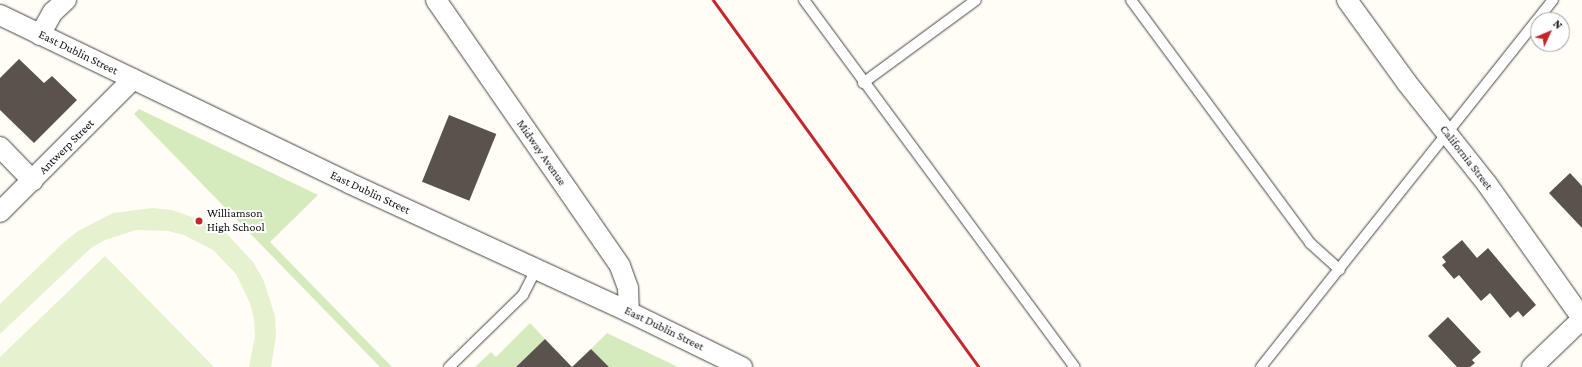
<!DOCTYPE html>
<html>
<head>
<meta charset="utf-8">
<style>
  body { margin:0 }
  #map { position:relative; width:1582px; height:367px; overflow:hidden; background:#fffdf5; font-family:"Crimson Pro",serif }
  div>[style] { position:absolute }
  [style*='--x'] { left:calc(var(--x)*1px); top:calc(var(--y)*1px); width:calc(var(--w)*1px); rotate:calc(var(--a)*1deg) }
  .green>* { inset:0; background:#d5ebbd }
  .pitch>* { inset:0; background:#e6f2cf }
  .building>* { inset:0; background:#5a524d; transform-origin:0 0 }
  .roads { filter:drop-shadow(0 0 1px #444) drop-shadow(0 0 1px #444) }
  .service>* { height:10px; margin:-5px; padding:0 5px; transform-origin:5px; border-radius:5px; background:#fff }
  .minor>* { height:20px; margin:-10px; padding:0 10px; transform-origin:10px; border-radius:10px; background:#fff }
  .rail>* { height:3px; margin:-1.5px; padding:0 1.5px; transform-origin:1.5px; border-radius:1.5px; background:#c4262e }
  .dots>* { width:11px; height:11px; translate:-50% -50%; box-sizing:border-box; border:2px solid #fff; border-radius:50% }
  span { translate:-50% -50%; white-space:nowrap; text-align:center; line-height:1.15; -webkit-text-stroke:4px #fff; paint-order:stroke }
  .street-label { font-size:12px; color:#111 }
  .poi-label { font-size:12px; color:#111 }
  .left { translate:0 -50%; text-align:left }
  .north { position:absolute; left:1530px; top:12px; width:40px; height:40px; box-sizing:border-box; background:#fff; border:1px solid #a0a0a0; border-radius:50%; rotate:46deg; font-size:11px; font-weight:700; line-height:16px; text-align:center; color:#111 }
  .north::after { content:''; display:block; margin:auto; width:14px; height:18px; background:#c4262e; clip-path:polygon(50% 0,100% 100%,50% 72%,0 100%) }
</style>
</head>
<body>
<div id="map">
  <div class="green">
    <i style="clip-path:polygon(139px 109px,318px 195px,270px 242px,392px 367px,380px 367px,134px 114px)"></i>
    <i style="clip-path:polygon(530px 323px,545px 339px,516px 367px,475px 367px,491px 352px,496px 357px)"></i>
    <i style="clip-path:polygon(607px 333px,678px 367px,609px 367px,591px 349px)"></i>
  </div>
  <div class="pitch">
    <i style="clip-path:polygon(152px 208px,172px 210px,209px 223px,226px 233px,253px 262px,263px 279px,275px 316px,276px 336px,271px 367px,249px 367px,255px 336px,254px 319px,250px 303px,236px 274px,213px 250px,184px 235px,168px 231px,136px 230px,105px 240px,91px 248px,0 334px,0 304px,63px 243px,78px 231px,113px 213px)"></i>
    <i style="clip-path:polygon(105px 256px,214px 367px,0 367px,0 357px)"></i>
  </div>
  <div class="building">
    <i style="clip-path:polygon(19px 59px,44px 83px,52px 76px,77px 100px,34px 143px,0 110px,0 78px)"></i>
    <i style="left:449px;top:115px;width:51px;height:72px;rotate:22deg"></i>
    <i style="clip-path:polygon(1570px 173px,1582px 186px,1582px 228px,1549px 193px)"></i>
    <i style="clip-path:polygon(1462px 240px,1477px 258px,1488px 248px,1536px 305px,1523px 317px,1518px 311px,1510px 318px,1490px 293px,1481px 301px,1459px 275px,1454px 279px,1442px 265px,1446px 262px,1442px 257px)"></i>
    <i style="clip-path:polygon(1448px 317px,1481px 352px,1472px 360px,1475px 363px,1470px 367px,1457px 367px,1428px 336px)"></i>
    <i style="clip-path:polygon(545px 339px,572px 367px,516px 367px)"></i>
    <i style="clip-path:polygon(591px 349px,609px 367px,572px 367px)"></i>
  </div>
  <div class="roads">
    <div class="service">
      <i style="--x:804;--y:0;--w:456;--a:53.6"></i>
      <i style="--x:1131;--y:0;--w:302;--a:53.6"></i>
      <i style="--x:1310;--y:243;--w:40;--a:42"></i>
      <i style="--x:863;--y:83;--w:140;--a:-36.3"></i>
      <i style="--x:449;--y:367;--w:103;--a:-44.2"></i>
      <i style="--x:523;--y:295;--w:28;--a:-63"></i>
      <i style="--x:1261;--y:367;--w:469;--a:-51.5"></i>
    </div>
    <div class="minor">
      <i style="--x:436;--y:0;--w:323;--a:55.3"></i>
      <i style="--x:620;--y:266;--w:23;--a:70"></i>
      <i style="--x:628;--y:288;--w:24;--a:88"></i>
      <i style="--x:1347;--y:0;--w:102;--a:54.1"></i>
      <i style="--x:1407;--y:83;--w:129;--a:51.6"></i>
      <i style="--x:1487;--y:184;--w:164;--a:54.7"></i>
      <i style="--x:0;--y:15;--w:387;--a:25.7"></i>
      <i style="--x:349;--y:183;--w:308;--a:24.7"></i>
      <i style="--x:629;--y:312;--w:126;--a:26"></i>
      <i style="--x:40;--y:35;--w:26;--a:-61"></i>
      <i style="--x:53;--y:12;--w:18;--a:-43"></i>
      <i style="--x:0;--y:147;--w:47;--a:45.9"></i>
      <i style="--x:0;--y:212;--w:188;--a:-45"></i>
      <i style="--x:1532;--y:367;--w:69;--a:-43.8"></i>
    </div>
  </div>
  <div class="rail">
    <i style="--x:713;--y:0;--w:453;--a:54.1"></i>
  </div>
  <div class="dots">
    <i style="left:199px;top:221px;background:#c4262e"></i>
  </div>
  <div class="street-label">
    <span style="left:78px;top:53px;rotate:26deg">East Dublin Street</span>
    <span style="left:67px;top:147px;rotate:-45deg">Antwerp Street</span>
    <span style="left:541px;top:153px;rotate:55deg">Midway Avenue</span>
    <span style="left:1466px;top:158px;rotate:52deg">California Street</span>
    <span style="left:370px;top:193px;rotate:25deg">East Dublin Street</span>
    <span style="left:664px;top:329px;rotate:26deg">East Dublin Street</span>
  </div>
  <div class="poi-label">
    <span class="left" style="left:207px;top:221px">Williamson<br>High School</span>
  </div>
  <div class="north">N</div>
</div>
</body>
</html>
